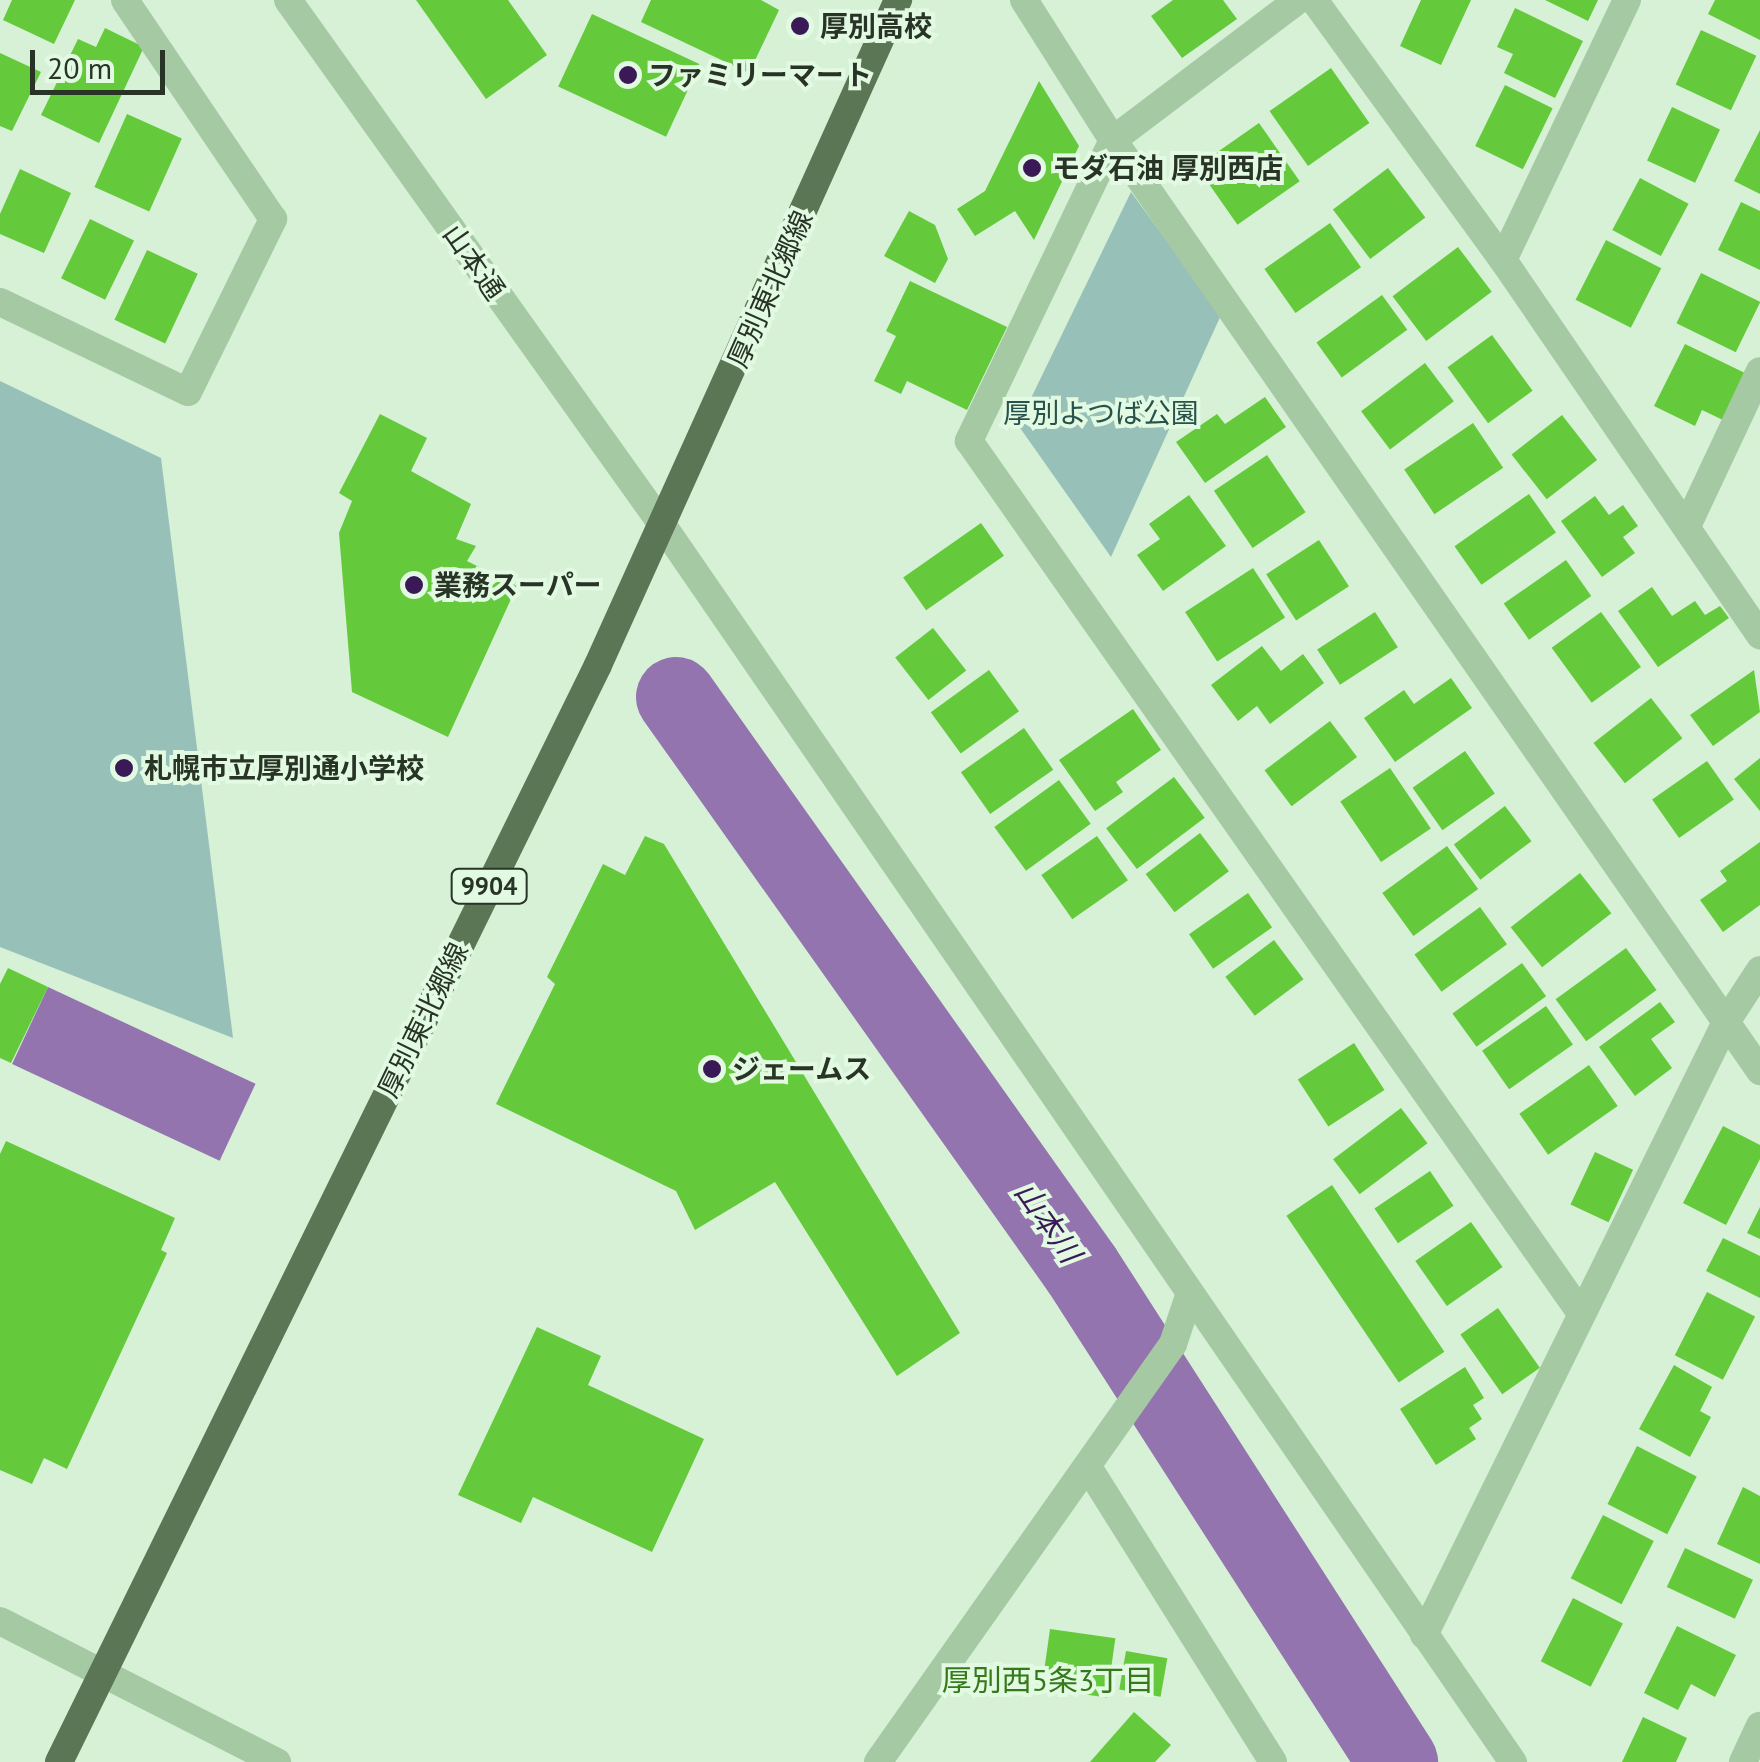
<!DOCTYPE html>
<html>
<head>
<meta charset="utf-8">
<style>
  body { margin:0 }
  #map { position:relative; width:1760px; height:1762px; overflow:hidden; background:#d6f1d6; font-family:"PT Sans","Noto Sans JP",sans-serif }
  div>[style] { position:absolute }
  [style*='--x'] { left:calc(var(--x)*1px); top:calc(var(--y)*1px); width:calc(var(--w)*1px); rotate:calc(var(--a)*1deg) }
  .green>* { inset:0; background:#96c0b8 }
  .water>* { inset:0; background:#9374af; transform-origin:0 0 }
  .river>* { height:80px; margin:-40px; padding:0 40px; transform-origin:40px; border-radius:40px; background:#9374af }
  .building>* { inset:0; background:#64ca3c; transform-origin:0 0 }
  .minor>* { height:28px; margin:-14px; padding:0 14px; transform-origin:14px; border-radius:14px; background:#a5c9a2 }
  .tertiary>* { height:28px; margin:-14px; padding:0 14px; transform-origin:14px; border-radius:14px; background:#a5c9a2 }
  .primary>* { height:28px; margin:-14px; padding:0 14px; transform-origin:14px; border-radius:14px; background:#5b7655 }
  .dots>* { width:28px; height:28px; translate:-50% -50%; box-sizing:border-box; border:5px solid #e2f9e2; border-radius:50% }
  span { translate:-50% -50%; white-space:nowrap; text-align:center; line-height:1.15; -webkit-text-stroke:8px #e2f9e2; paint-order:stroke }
  .shield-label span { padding:2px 8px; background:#e2f9e2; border:2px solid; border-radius:8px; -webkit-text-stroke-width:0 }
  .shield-label { font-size:25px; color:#283425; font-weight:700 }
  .poi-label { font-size:28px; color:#283425; font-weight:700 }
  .left { translate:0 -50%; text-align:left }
  .street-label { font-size:28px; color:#283425 }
  .park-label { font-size:28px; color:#28524c }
  .water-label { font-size:30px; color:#3a1a56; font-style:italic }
  .neighbourhood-label { font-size:30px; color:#36791b }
  .scale { position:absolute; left:30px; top:50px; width:135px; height:45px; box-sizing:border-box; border:5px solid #283425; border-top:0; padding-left:12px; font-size:30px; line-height:35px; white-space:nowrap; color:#283425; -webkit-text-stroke:8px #e2f9e2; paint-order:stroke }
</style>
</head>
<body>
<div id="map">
  <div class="green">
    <i style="clip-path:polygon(1131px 192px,1221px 315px,1111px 557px,1018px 425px)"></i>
    <i style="clip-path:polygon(0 381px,161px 458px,233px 1038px,0 947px)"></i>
  </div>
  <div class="water">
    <i style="left:48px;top:987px;width:229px;height:85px;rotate:25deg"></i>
  </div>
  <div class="river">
    <i style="--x:676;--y:697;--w:702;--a:54.68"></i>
    <i style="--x:1082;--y:1270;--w:585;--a:57.29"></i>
  </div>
  <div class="building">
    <i style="clip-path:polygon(12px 0,75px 0,54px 44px,3px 20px)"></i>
    <i style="clip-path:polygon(416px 0,508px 0,547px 55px,486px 99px)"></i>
    <i style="clip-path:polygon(651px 0,761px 0,779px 10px,749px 73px,641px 22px)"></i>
    <i style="clip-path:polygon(1173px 0,1223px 0,1237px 19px,1182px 58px,1151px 16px)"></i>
    <i style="clip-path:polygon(1421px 0,1471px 0,1441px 65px,1400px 46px)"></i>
    <i style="clip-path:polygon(1545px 0,1598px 0,1588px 21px)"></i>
    <i style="clip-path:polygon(1715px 0,1760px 0,1760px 40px,1708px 14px)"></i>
    <i style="clip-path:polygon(1515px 8px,1583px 41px,1555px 98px,1504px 73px,1513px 54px,1497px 47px)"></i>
    <i style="left:592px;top:14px;width:119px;height:80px;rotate:25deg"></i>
    <i style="clip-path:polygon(105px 28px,144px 47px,99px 143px,41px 115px,78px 39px,96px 47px)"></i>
    <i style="left:1701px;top:30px;width:61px;height:60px;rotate:25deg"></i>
    <i style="clip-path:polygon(0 53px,41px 72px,12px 131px,0 126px)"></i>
    <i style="left:1331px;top:68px;width:67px;height:75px;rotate:55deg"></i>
    <i style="clip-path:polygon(1039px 81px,1079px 146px,1034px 240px,1015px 211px,975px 236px,957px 209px,985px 191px)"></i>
    <i style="left:1505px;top:85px;width:53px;height:68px;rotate:26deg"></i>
    <i style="left:1672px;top:107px;width:53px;height:59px;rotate:25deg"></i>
    <i style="left:127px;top:114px;width:60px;height:80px;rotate:24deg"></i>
    <i style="left:1259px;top:123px;width:71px;height:76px;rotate:55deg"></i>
    <i style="clip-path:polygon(1760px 130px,1760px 194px,1734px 181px)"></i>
    <i style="left:1388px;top:168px;width:62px;height:69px;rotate:53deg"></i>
    <i style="clip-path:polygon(20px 169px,71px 193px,44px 253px,0 234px,0 214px)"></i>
    <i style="left:1640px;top:178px;width:55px;height:59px;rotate:28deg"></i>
    <i style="clip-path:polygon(1741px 202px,1760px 211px,1760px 270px,1718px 250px)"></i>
    <i style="clip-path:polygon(909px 211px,935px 225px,948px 259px,935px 283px,884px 256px)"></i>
    <i style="left:90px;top:219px;width:49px;height:66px;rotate:26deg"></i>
    <i style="left:1330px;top:223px;width:54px;height:80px;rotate:55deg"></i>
    <i style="left:1606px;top:240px;width:62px;height:67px;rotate:27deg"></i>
    <i style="left:1458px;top:247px;width:56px;height:82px;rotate:53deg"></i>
    <i style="left:147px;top:250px;width:56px;height:77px;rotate:25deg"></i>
    <i style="left:1701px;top:273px;width:66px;height:56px;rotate:26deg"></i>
    <i style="clip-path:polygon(910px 281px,1007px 327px,967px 410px,907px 381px,901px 394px,874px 381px,896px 336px,886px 331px)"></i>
    <i style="left:1382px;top:295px;width:43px;height:81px;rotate:54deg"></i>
    <i style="left:1492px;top:335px;width:69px;height:55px;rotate:54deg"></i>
    <i style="clip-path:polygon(1685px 344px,1745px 373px,1723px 420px,1702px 410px,1695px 426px,1654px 406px)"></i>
    <i style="left:1425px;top:363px;width:48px;height:80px;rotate:53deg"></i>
    <i style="clip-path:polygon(1265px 397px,1286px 427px,1205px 483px,1176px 442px,1217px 414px,1225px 424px)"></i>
    <i style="clip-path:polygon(380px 414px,427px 438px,411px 471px,471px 504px,456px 539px,476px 546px,467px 561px,517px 586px,448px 737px,352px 692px,339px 533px,352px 501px,339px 493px)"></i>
    <i style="left:1562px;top:415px;width:57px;height:64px;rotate:52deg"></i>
    <i style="left:1473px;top:423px;width:54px;height:83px;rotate:56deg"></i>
    <i style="left:1267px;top:455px;width:69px;height:64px;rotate:56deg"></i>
    <i style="left:1529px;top:494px;width:47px;height:91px;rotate:55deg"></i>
    <i style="clip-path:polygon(1189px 495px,1226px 546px,1163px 591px,1137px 555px,1160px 539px,1149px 524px)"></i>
    <i style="clip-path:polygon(1595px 496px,1609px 515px,1623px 505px,1638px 526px,1623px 537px,1635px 553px,1602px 577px,1561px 521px)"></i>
    <i style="left:981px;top:523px;width:40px;height:95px;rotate:55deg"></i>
    <i style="left:1319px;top:540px;width:55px;height:63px;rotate:57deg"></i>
    <i style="left:1566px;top:560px;width:44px;height:76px;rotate:55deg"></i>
    <i style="left:1253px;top:568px;width:59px;height:81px;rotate:57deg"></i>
    <i style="clip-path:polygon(1652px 587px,1672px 616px,1695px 601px,1705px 615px,1720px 606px,1729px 618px,1658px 667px,1618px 611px)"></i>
    <i style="left:1375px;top:612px;width:42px;height:69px;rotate:57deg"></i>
    <i style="left:1601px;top:612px;width:68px;height:61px;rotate:54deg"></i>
    <i style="left:933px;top:628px;width:54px;height:48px;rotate:52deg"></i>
    <i style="clip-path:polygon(1262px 646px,1281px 671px,1303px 654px,1324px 683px,1270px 724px,1257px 706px,1238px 721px,1211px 685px)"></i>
    <i style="left:989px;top:670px;width:51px;height:72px;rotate:54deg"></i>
    <i style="clip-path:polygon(1754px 670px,1760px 712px,1713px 746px,1690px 715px)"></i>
    <i style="clip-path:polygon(1451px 678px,1472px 708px,1395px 762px,1364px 718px,1404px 690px,1414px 704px)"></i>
    <i style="left:1651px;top:698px;width:51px;height:73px;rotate:52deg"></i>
    <i style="clip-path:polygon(1133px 709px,1161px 750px,1116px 782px,1123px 792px,1095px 811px,1059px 760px)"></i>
    <i style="left:1330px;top:721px;width:45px;height:82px;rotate:53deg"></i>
    <i style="left:1024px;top:728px;width:51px;height:77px;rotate:55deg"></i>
    <i style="left:1465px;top:751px;width:52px;height:64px;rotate:55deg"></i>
    <i style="clip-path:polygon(1760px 758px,1760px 811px,1734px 779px)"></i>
    <i style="left:1707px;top:761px;width:47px;height:67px;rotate:55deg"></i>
    <i style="left:1390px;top:768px;width:73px;height:60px;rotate:56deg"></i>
    <i style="left:1174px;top:777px;width:51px;height:85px;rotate:53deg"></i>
    <i style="left:1059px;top:780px;width:54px;height:80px;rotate:54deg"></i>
    <i style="left:1505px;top:806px;width:44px;height:64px;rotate:53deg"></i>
    <i style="left:1200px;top:833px;width:48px;height:68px;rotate:53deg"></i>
    <i style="clip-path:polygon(645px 836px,664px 844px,960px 1333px,897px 1376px,775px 1182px,695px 1230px,676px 1191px,496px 1104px,555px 984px,547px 977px,603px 864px,625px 875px)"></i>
    <i style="left:1097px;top:836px;width:54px;height:68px;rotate:55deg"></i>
    <i style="clip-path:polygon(1760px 842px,1760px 905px,1723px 932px,1700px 900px,1727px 881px,1720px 871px)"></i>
    <i style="left:1447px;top:846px;width:53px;height:80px;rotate:54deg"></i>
    <i style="left:1580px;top:873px;width:51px;height:88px;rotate:52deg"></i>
    <i style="left:1248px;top:893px;width:42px;height:72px;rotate:55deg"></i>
    <i style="left:1480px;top:907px;width:46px;height:81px;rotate:54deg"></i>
    <i style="left:1274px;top:940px;width:49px;height:61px;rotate:53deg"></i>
    <i style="left:1626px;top:948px;width:52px;height:87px;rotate:54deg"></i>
    <i style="left:1522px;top:963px;width:41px;height:86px;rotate:54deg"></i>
    <i style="clip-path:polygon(8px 968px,48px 987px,11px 1063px,0 1058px,0 984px)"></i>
    <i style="clip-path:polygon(1660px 1002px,1675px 1022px,1651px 1039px,1672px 1068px,1635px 1096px,1599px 1047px)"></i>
    <i style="left:1546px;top:1006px;width:47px;height:78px;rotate:55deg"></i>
    <i style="left:1354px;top:1043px;width:56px;height:67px;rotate:57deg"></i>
    <i style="left:1589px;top:1065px;width:50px;height:85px;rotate:55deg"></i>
    <i style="left:1401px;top:1108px;width:44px;height:85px;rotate:53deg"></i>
    <i style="clip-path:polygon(1723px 1126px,1760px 1145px,1760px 1159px,1726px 1225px,1683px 1203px)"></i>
    <i style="clip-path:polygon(6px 1141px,175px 1218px,161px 1250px,167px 1253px,67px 1469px,44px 1458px,32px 1484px,0 1470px,0 1154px)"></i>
    <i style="left:1595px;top:1152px;width:42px;height:58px;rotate:25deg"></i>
    <i style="left:1430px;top:1171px;width:42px;height:67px;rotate:56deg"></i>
    <i style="left:1332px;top:1185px;width:201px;height:55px;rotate:56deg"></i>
    <i style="clip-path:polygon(1760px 1207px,1760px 1239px,1747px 1233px)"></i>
    <i style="left:1471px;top:1222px;width:55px;height:68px;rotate:55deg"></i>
    <i style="clip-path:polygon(1723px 1238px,1760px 1256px,1760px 1298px,1706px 1271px)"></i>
    <i style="left:1707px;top:1292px;width:54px;height:71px;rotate:27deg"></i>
    <i style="left:1498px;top:1308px;width:73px;height:46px;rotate:55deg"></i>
    <i style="clip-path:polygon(537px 1327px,601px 1356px,588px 1385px,704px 1439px,652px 1552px,533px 1497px,521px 1523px,458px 1495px)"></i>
    <i style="clip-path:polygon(1674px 1365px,1712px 1387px,1700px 1411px,1711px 1417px,1690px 1457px,1639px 1429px)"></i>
    <i style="clip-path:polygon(1465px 1367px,1484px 1398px,1473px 1405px,1482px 1419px,1469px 1428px,1476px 1439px,1436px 1465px,1400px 1409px)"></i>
    <i style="left:1637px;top:1446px;width:67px;height:65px;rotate:27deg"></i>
    <i style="clip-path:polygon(1743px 1487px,1760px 1496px,1760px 1564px,1717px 1544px)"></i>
    <i style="left:1603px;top:1515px;width:57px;height:71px;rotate:27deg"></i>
    <i style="left:1685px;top:1548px;width:75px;height:43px;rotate:25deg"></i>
    <i style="left:1573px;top:1598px;width:56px;height:71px;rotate:27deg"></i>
    <i style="clip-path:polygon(1677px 1626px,1736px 1655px,1715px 1697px,1691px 1684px,1678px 1710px,1644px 1693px)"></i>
    <i style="left:1050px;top:1629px;width:66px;height:60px;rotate:8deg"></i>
    <i style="left:1126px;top:1651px;width:42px;height:39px;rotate:10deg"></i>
    <i style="clip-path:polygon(1134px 1712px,1171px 1745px,1155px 1762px,1090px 1762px)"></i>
    <i style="clip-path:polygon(1643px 1717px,1687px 1738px,1676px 1762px,1622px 1762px)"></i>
  </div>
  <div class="minor">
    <i style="--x:1024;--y:0;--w:166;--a:57.6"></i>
    <i style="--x:1113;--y:140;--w:1134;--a:55.2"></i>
    <i style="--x:1298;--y:0;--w:232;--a:142.9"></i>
    <i style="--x:1113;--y:140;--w:334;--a:115.6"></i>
    <i style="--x:969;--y:441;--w:1064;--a:54.95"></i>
    <i style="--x:1314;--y:0;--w:321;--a:54"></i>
    <i style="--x:1503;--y:260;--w:455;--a:55.6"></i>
    <i style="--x:1503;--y:260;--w:288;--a:-64.5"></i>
    <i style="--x:0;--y:302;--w:208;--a:25.6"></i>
    <i style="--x:188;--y:392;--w:193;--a:-63.8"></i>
    <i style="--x:273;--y:219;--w:264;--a:-124.1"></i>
    <i style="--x:1687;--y:526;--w:171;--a:-64.8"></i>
    <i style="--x:1088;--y:1467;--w:348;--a:57.9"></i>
    <i style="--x:0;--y:1621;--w:311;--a:27"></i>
    <i style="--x:1424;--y:1635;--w:683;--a:-63.77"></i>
    <i style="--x:1726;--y:1022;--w:62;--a:-56.8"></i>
    <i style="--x:878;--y:1762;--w:512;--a:-54.79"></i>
    <i style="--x:1173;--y:1344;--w:51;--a:-71.6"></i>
    <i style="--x:1743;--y:1762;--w:40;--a:-65"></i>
  </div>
  <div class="tertiary">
    <i style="--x:288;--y:0;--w:642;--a:54.5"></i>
    <i style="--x:661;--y:523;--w:1504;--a:55.49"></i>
  </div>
  <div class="primary">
    <i style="--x:59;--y:1762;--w:1222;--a:-63.83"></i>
    <i style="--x:598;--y:665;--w:730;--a:-65.72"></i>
  </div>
  <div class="dots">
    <i style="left:800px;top:26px;background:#3a1a56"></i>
    <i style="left:628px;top:75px;background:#3a1a56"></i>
    <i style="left:1032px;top:168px;background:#3a1a56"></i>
    <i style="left:414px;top:585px;background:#3a1a56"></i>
    <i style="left:124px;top:768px;background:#3a1a56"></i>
    <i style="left:712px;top:1069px;background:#3a1a56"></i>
  </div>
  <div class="shield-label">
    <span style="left:489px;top:886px">9904</span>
  </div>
  <div class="poi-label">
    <span class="left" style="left:820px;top:26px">厚別高校</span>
    <span class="left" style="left:648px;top:75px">ファミリーマート</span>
    <span class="left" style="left:1052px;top:168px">モダ石油 厚別西店</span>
    <span class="left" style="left:434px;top:585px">業務スーパー</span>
    <span class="left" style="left:144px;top:768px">札幌市立厚別通小学校</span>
    <span class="left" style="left:732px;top:1069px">ジェームス</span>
  </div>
  <div class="street-label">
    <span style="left:474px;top:262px;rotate:55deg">山本通</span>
    <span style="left:770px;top:289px;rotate:-66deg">厚別東北郷線</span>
    <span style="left:423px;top:1020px;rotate:-64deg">厚別東北郷線</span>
  </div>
  <div class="park-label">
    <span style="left:1101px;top:413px">厚別よつば公園</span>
  </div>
  <div class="water-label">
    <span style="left:1048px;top:1222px;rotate:55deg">山本川</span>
  </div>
  <div class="neighbourhood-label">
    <span style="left:1048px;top:1680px">厚別西5条3丁目</span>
  </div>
  <div class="scale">20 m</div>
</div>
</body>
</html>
